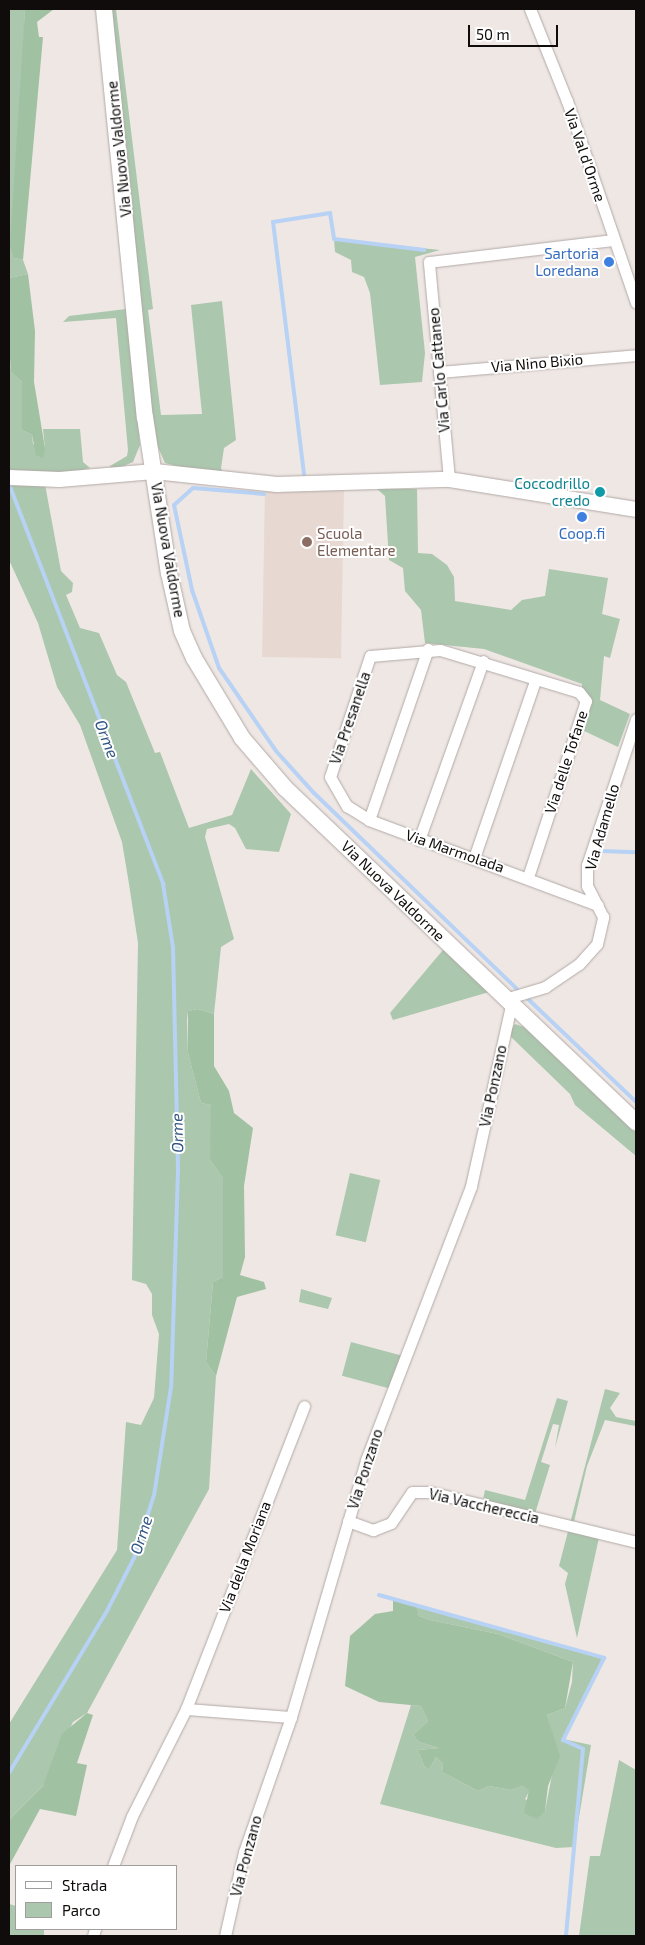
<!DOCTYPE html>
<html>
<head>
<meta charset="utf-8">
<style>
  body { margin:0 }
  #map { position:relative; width:645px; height:1945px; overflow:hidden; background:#efe7e4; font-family:"Exo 2",sans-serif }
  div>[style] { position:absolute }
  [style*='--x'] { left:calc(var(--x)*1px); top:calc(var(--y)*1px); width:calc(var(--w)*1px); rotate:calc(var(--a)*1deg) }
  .built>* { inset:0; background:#e8d8d2; transform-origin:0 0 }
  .green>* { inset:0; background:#abc7ad; transform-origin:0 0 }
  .forest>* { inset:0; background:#a0c1a2 }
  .stream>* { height:4px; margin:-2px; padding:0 2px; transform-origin:2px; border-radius:2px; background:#b7d2f4 }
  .roads { filter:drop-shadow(0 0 1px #b1a9a6) drop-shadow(0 0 1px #b1a9a6) }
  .minor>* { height:11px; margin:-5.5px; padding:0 5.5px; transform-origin:5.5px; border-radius:5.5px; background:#fff }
  .tertiary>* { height:15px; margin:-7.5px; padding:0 7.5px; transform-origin:7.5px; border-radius:7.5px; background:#fff }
  .secondary>* { height:16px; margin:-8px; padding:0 8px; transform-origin:8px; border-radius:8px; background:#fff }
  .dots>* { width:14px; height:14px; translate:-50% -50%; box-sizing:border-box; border:2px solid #fff; border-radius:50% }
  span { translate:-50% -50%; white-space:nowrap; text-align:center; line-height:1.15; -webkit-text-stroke:4px #fff; paint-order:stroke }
  .street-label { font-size:15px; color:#0f0c0b }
  .shop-label { font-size:15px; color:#366cbe }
  .right { translate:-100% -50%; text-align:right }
  .culture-label { font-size:15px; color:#0d838f }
  .education-label { font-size:15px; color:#785e54 }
  .left { translate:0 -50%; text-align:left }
  .water-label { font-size:16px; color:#315582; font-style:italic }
  .frame { position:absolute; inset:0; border:10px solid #0f0c0b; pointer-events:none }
  .legend { position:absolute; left:15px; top:1865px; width:162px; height:65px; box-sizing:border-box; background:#fff; border:1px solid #9f9e9d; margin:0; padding:6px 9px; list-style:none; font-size:15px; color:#0f0c0b }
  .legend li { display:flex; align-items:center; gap:10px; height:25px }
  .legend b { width:25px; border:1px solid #9f9e9d }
  .scale { position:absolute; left:468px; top:25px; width:90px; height:22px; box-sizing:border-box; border:2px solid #0f0c0b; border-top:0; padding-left:6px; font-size:15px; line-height:18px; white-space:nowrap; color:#0f0c0b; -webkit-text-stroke:4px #fff; paint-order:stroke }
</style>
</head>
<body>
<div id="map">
  <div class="built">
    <i style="left:265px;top:488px;width:79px;height:169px;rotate:1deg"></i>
  </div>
  <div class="green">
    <i style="clip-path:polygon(9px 9px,25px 9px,14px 258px,23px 260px,28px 274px,9px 278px)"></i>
    <i style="clip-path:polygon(104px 9px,116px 9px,153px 309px,148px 310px,161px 415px,202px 414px,191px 305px,222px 301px,236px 440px,224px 448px,221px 468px,225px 478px,165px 463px,145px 417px)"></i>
    <i style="clip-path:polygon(334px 239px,440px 250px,415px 257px,425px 353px,422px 382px,380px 385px,370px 293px,364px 277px,352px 272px,351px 260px,335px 252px)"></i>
    <i style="clip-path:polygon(126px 309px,140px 445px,133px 462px,112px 471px,110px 466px,127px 456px,128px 450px,116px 318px,63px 322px,69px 316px)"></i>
    <i style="clip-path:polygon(9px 345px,11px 372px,22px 382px,22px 430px,32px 435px,33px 444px,45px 448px,43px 429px,80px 429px,83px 462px,90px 468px,44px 479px,61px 571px,73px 583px,72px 592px,66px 595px,80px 628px,99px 633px,117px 675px,126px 682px,155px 753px,160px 752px,189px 828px,232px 815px,251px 769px,291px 814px,279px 852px,246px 849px,235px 828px,229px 824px,207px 829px,205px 837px,234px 939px,221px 947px,214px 1014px,198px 1009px,188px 1011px,187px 1020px,188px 1053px,201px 1103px,211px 1105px,213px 1114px,210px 1160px,223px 1178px,223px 1277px,213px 1282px,206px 1362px,216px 1376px,209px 1489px,87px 1713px,73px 1722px,43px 1786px,9px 1820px,9px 1724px,117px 1550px,126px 1422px,141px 1425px,154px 1398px,159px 1334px,152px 1315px,152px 1294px,146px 1284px,132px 1280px,138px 943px,129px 884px,122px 842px,80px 725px,57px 687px,38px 623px,9px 560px)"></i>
    <i style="clip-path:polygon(377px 489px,417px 489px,418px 553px,432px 554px,447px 565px,454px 577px,455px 601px,511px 610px,522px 600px,545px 596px,549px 569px,608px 578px,602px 614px,620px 619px,610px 658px,604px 656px,600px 700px,630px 714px,618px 747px,580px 729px,582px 684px,484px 649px,425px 643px,421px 610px,405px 591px,403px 568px,389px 560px,385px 496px)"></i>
    <i style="clip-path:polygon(448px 944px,496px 990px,393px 1020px,390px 1013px)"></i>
    <i style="clip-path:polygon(515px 1024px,524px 1027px,636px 1131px,636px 1156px,575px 1105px,570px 1094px,508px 1034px)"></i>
    <i style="left:350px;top:1173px;width:31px;height:64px;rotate:13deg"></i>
    <i style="clip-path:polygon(301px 1289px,332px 1298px,328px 1309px,299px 1302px)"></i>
    <i style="left:351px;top:1342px;width:56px;height:35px;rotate:15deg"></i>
    <i style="clip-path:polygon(605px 1389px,620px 1393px,610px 1408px,616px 1417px,636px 1421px,635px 1426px,605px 1420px,587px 1466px,573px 1526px,600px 1533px,577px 1638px,565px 1584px,568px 1573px,559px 1566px)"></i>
    <i style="clip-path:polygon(557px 1398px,568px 1401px,555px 1448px,559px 1425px,553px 1424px,541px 1462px,550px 1465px,534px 1517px,482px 1504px,485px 1490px,525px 1500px)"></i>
    <i style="clip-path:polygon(417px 1607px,604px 1658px,563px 1739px,591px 1745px,574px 1847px,556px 1848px,380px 1804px,411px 1705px,421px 1706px,428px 1721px,413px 1735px,419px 1742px,439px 1748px,418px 1750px,424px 1766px,429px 1770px,436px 1757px,443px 1764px,442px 1772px,478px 1791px,489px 1786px,511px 1790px,522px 1786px,530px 1790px,525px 1799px,545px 1811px,557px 1749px,547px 1715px,565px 1708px,572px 1682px,573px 1662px,498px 1634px,430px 1620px,419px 1616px)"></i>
    <i style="clip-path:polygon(619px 1760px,636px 1770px,636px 1936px,579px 1936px,590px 1856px,600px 1856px)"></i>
    <i style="clip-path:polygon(9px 1904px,16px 1906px,16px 1929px,44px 1929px,44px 1936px,9px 1936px)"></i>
  </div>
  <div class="forest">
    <i style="clip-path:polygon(25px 9px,54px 9px,37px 22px,39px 37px,43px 37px,23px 260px,14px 258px,10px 246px)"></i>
    <i style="clip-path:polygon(28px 274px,35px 331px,34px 382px,45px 448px,43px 458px,36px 455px,32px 435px,22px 430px,22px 382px,11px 372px,9px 345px,9px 278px)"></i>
    <i style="clip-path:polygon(198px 1009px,214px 1014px,214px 1066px,229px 1091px,234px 1113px,253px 1128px,244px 1186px,245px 1257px,240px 1275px,264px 1282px,266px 1289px,237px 1297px,216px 1376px,206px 1362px,213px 1282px,223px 1277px,223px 1178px,210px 1160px,211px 1105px,201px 1103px,188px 1053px,188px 1011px)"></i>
    <i style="clip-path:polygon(393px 1600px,417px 1607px,419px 1616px,430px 1620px,498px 1634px,573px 1662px,565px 1708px,547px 1715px,560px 1756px,548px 1786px,545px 1811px,537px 1819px,524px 1813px,529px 1790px,522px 1786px,511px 1790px,489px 1786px,478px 1791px,442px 1772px,443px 1764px,436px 1757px,429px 1770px,424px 1766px,418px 1750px,439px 1748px,419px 1742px,413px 1735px,428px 1721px,421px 1706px,379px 1702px,345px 1686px,350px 1636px,375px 1614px,393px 1611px)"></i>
    <i style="clip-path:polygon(87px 1713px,93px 1715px,77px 1763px,87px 1765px,76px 1816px,40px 1809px,9px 1866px,9px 1820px,43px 1786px,62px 1734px)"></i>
  </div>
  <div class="stream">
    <i style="--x:304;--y:474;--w:254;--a:-97"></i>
    <i style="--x:273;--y:222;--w:58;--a:-9"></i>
    <i style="--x:330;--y:213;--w:26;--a:81"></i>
    <i style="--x:334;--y:239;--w:91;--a:7"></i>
    <i style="--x:9;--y:484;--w:429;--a:68.9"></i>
    <i style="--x:163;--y:884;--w:64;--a:81"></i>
    <i style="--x:173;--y:947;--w:223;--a:88.7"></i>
    <i style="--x:178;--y:1170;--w:217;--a:91.8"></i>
    <i style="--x:171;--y:1387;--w:109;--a:98.9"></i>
    <i style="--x:154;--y:1495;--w:66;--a:107.6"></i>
    <i style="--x:134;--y:1558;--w:59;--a:117"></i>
    <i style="--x:107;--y:1611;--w:189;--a:121.2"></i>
    <i style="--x:264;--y:494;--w:71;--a:-175.2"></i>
    <i style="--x:193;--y:488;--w:25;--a:138"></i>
    <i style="--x:174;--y:505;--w:87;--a:78"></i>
    <i style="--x:192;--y:590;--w:83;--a:70.9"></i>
    <i style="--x:219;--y:668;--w:101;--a:55.5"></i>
    <i style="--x:276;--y:751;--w:57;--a:47.9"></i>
    <i style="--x:314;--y:793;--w:282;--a:44"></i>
    <i style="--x:601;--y:851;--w:35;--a:2"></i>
    <i style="--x:528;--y:999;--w:149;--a:43.6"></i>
    <i style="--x:379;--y:1595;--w:234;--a:15.6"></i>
    <i style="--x:604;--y:1658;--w:92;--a:116.6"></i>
    <i style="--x:563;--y:1740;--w:22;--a:24"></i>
    <i style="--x:583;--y:1749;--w:188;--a:95.2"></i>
  </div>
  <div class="roads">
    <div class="minor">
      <i style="--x:530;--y:9;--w:99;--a:68.1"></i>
      <i style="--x:567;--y:101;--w:213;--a:71.1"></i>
      <i style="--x:439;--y:372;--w:198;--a:-4.9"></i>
      <i style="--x:449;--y:479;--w:218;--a:-95.3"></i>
      <i style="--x:429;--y:262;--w:186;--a:-6.8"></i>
      <i style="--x:369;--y:820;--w:181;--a:-71"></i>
      <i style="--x:419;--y:840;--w:190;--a:-70.3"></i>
      <i style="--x:474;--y:858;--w:187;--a:-71"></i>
      <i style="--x:528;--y:877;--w:185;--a:-71.8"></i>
      <i style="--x:586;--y:701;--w:11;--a:-128"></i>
      <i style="--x:579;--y:692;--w:145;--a:-163.2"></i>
      <i style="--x:440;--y:650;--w:70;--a:175.1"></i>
      <i style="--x:370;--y:656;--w:127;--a:108.3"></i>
      <i style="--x:330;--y:777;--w:34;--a:60"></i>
      <i style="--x:347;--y:806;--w:26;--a:32"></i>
      <i style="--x:369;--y:820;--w:244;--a:20.4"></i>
      <i style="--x:505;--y:999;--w:42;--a:-16.7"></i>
      <i style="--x:545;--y:987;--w:41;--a:-34.1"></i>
      <i style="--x:579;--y:964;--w:27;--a:-48"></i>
      <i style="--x:597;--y:944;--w:28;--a:-77"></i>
      <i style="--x:603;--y:917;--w:35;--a:-117"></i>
      <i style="--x:587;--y:886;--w:21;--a:-90"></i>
      <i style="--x:587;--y:865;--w:154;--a:-71.4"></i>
      <i style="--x:348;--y:1521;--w:27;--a:20"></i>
      <i style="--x:373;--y:1530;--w:19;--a:-21"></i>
      <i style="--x:391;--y:1523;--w:37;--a:-56"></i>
      <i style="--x:412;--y:1492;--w:18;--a:0"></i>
      <i style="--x:430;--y:1492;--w:212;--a:13.6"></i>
      <i style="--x:186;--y:1709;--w:105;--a:4.4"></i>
      <i style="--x:113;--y:1866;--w:53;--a:-69.2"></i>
      <i style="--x:132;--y:1816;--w:120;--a:-63.2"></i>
      <i style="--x:186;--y:1709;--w:325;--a:-68.7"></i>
      <i style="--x:93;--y:1936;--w:7;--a:-74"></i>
      <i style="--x:225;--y:1936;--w:86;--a:-77.3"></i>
      <i style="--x:244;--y:1852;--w:143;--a:-70.8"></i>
      <i style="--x:291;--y:1717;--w:268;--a:-73.7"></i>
      <i style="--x:366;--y:1460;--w:293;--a:-69"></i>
      <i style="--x:471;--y:1186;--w:185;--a:-77.5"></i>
    </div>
    <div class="tertiary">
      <i style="--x:9;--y:477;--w:50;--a:2.3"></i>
      <i style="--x:59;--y:479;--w:95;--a:-4.8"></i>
      <i style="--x:154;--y:471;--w:123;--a:6.1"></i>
      <i style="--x:276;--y:484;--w:173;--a:-1.7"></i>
      <i style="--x:449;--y:479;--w:189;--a:9.1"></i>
    </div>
    <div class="secondary">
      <i style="--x:104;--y:9;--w:410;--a:84.3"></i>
      <i style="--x:145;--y:417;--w:158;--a:81.3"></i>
      <i style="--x:169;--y:573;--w:59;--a:77.4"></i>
      <i style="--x:182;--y:631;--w:30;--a:66"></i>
      <i style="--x:194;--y:658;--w:93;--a:59"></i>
      <i style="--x:242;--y:738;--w:66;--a:49.3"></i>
      <i style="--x:285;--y:788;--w:485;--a:43.6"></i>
    </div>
  </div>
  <div class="dots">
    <i style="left:609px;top:262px;background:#3f7fe0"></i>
    <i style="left:600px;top:492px;background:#0f9aa8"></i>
    <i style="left:582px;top:517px;background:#3f7fe0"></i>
    <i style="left:307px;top:542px;background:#8d6e63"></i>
  </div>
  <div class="street-label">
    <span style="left:119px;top:149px;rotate:-96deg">Via Nuova Valdorme</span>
    <span style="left:585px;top:155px;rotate:71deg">Via Val d'Orme</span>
    <span style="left:537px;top:363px;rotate:-5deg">Via Nino Bixio</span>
    <span style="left:439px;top:370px;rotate:-95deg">Via Carlo Cattaneo</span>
    <span style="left:168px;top:550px;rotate:80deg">Via Nuova Valdorme</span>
    <span style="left:350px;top:718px;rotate:-71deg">Via Presanella</span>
    <span style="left:566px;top:762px;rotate:-72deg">Via delle Tofane</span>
    <span style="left:602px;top:827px;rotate:-74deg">Via Adamello</span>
    <span style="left:455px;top:851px;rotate:19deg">Via Marmolada</span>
    <span style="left:393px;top:891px;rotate:44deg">Via Nuova Valdorme</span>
    <span style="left:493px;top:1086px;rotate:-78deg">Via Ponzano</span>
    <span style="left:365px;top:1469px;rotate:-72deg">Via Ponzano</span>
    <span style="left:484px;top:1506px;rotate:13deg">Via Vacchereccia</span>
    <span style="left:245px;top:1557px;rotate:-69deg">Via della Moriana</span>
    <span style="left:246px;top:1856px;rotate:-75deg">Via Ponzano</span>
  </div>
  <div class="shop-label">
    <span class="right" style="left:599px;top:262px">Sartoria<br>Loredana</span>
    <span style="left:582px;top:534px">Coop.fi</span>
  </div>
  <div class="culture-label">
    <span class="right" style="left:590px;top:492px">Coccodrillo<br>credo</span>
  </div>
  <div class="education-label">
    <span class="left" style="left:317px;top:542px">Scuola<br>Elementare</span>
  </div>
  <div class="water-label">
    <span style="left:107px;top:739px;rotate:69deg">Orme</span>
    <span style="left:177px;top:1133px;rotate:-91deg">Orme</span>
    <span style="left:141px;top:1535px;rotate:-72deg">Orme</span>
  </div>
  <div class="frame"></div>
  <ul class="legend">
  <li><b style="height:6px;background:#fff"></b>Strada</li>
  <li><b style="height:14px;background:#abc7ad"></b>Parco</li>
  </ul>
  <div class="scale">50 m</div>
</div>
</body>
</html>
